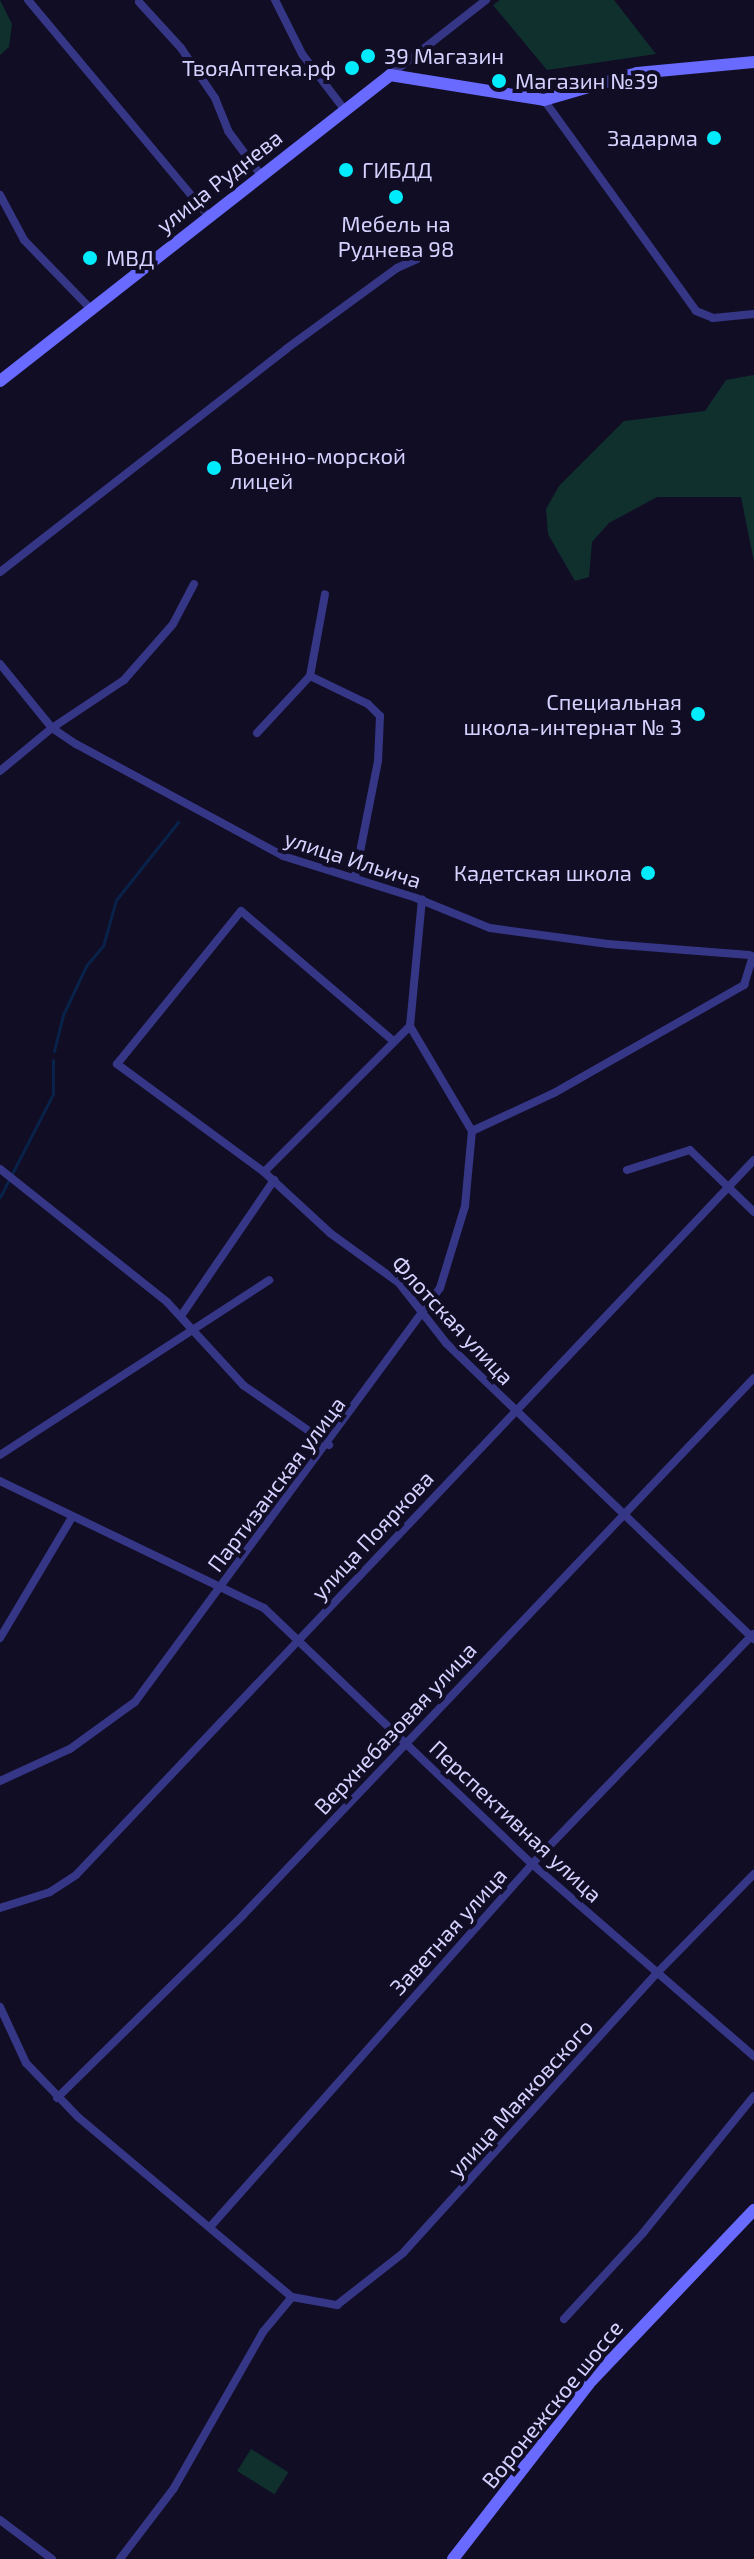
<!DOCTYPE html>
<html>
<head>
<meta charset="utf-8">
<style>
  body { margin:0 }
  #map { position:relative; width:754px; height:2559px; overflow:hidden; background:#110d25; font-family:"Exo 2",sans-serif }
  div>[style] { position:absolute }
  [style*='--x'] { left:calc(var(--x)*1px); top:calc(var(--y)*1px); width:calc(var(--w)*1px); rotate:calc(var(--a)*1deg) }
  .green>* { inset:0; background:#10302e; transform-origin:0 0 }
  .stream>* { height:3px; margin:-1.5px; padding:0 1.5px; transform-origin:1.5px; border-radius:1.5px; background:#092249 }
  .street>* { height:8px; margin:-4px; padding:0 4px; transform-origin:4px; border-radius:4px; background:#363687 }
  .secondary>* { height:12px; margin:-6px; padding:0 6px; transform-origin:6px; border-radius:6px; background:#696aff }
  .dots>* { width:22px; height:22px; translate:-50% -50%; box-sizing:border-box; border:4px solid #110d25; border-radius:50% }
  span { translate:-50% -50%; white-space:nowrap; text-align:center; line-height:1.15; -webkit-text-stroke:8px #110d25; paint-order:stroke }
  .poi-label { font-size:22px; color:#d5d2ff }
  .left { translate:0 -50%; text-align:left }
  .right { translate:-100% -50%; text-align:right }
  .street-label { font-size:22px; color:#d5d2ff }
</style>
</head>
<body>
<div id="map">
  <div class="green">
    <i style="clip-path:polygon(0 0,12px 24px,9px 47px,0 55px)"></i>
    <i style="clip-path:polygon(500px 0,614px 0,656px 54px,547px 70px,493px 5px)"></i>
    <i style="clip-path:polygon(754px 375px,754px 562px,741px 497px,657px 497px,609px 523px,592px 542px,589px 577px,575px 581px,548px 534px,546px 509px,559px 486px,624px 421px,705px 411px,726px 380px)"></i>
    <i style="left:251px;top:2449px;width:44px;height:26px;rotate:32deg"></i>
  </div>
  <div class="stream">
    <i style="--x:54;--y:1051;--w:37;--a:-76"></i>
    <i style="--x:63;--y:1015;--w:54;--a:-64.9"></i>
    <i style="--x:86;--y:966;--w:26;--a:-50"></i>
    <i style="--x:103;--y:946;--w:48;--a:-74.2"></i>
    <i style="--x:116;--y:900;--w:100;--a:-51.5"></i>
    <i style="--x:0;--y:1197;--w:116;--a:-62.8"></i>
    <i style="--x:53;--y:1094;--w:34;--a:-90"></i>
  </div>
  <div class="street">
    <i style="--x:28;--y:0;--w:279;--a:50.1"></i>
    <i style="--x:275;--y:0;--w:60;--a:63.4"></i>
    <i style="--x:302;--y:54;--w:69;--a:52.6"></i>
    <i style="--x:139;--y:2;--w:62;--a:47.6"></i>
    <i style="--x:181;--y:48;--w:60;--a:55.8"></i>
    <i style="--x:215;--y:98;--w:35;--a:68"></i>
    <i style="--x:228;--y:131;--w:54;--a:53.3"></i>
    <i style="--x:390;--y:75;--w:122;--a:-38"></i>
    <i style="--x:544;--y:100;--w:260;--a:54.2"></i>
    <i style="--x:696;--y:311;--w:18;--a:22"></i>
    <i style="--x:713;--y:318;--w:41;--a:-5.6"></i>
    <i style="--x:0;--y:195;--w:51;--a:61.9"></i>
    <i style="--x:24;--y:240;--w:95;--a:45.9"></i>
    <i style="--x:0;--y:572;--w:363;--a:-37.9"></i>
    <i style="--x:286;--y:349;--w:137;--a:-36.1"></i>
    <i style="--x:397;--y:268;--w:22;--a:-24"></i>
    <i style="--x:0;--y:664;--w:82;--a:50.9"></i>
    <i style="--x:52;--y:728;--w:29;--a:34"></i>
    <i style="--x:76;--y:744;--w:235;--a:28.4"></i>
    <i style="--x:283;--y:856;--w:139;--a:17.5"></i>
    <i style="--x:416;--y:898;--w:80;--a:22.1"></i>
    <i style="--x:490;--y:928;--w:119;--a:7.7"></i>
    <i style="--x:608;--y:944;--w:142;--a:4.4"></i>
    <i style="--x:310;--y:676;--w:64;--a:25.8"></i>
    <i style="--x:368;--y:704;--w:17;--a:45"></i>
    <i style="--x:380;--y:716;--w:45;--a:92.5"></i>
    <i style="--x:378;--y:761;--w:118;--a:101.2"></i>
    <i style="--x:257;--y:733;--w:78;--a:-47.1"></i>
    <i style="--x:310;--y:676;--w:83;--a:-79.6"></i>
    <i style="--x:0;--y:771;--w:67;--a:-39.6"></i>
    <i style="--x:52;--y:728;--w:87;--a:-33.7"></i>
    <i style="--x:124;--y:680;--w:74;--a:-48.8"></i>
    <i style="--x:173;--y:624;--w:45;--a:-62.3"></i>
    <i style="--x:391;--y:1039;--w:197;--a:-139.5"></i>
    <i style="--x:241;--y:911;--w:197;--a:129"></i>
    <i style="--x:117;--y:1064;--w:182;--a:36.3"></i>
    <i style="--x:264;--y:1172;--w:90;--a:42.7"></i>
    <i style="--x:330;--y:1233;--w:85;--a:35.9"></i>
    <i style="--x:399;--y:1283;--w:76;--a:51.9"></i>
    <i style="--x:446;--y:1343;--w:427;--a:43.9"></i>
    <i style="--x:472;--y:1131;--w:90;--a:-24.9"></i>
    <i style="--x:554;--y:1093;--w:219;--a:-29.6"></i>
    <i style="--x:744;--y:985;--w:30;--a:-73"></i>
    <i style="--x:0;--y:1169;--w:213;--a:38.5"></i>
    <i style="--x:167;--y:1302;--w:113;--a:47.5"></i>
    <i style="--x:243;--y:1385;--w:105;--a:34.9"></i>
    <i style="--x:627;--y:1170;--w:66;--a:-17.6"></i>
    <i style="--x:690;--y:1150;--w:89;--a:44.1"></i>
    <i style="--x:264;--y:1172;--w:206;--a:-45"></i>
    <i style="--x:410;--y:1026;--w:127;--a:-84.6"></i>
    <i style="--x:181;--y:1316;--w:165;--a:-55.6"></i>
    <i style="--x:0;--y:1455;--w:321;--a:-33"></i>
    <i style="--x:0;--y:1481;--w:293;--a:25.7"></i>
    <i style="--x:264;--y:1608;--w:371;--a:43.7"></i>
    <i style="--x:532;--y:1864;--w:294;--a:40.9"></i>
    <i style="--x:0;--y:1638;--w:139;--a:-59.2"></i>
    <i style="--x:0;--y:1781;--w:77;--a:-24.6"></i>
    <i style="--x:70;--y:1749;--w:80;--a:-35.9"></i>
    <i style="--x:135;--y:1702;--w:514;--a:-53.62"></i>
    <i style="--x:440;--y:1288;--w:86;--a:-73"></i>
    <i style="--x:465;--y:1206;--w:75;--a:-84.7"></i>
    <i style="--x:472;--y:1131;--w:122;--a:-120.6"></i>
    <i style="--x:0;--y:1908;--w:52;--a:-17.7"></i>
    <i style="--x:50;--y:1892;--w:31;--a:-33"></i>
    <i style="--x:76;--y:1875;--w:985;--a:-46.52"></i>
    <i style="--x:0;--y:2007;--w:62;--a:65.1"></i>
    <i style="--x:26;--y:2063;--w:75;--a:46.1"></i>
    <i style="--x:78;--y:2117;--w:280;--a:40.1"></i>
    <i style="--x:292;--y:2297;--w:46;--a:10.1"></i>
    <i style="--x:337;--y:2305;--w:84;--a:-38.2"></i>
    <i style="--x:403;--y:2253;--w:377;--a:-47.8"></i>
    <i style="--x:656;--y:1974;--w:140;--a:-45.6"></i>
    <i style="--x:57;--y:2098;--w:261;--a:-44.5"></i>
    <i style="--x:243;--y:1915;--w:741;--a:-46.42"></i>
    <i style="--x:210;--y:2227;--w:485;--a:-48.4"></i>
    <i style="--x:532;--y:1864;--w:319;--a:-46.1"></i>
    <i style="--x:564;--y:2319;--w:117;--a:-47.4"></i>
    <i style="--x:643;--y:2233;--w:176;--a:-51"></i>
    <i style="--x:0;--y:2520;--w:65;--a:36.9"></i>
    <i style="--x:120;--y:2559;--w:89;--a:-52.7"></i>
    <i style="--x:174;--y:2488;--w:180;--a:-60.3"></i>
    <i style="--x:263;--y:2332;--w:45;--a:-50.4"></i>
  </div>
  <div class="secondary">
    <i style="--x:0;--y:381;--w:496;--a:-38.1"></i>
    <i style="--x:390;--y:75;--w:156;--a:9.2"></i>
    <i style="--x:544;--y:100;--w:97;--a:-16.2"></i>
    <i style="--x:637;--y:73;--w:118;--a:-5.4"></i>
    <i style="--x:453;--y:2559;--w:227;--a:-52.2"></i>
    <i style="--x:592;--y:2380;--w:235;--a:-46.4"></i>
  </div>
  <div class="dots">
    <i style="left:368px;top:56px;background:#00ecfd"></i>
    <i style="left:352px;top:68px;background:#00ecfd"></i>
    <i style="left:499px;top:81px;background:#00ecfd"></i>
    <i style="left:714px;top:138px;background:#00ecfd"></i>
    <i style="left:346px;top:170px;background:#00ecfd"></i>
    <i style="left:396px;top:197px;background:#00ecfd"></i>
    <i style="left:90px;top:258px;background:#00ecfd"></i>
    <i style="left:214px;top:468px;background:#00ecfd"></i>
    <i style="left:698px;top:714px;background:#00ecfd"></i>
    <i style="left:648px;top:873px;background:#00ecfd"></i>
  </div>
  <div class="poi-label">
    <span class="left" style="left:384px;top:56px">39 Магазин</span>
    <span class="right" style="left:336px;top:68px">ТвояАптека.рф</span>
    <span class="left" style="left:515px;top:81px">Магазин №39</span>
    <span class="right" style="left:698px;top:138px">Задарма</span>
    <span class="left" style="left:362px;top:170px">ГИБДД</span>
    <span style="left:396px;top:236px">Мебель на<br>Руднева 98</span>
    <span class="left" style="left:106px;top:258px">МВД</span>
    <span class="left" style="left:230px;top:468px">Военно-морской<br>лицей</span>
    <span class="right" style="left:682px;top:714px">Специальная<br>школа-интернат № 3</span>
    <span class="right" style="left:632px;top:873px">Кадетская школа</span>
  </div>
  <div class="street-label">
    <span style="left:219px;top:181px;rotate:-38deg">улица Руднева</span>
    <span style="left:353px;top:859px;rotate:18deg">улица Ильича</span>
    <span style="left:453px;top:1320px;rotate:47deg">Флотская улица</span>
    <span style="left:276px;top:1484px;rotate:-53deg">Партизанская улица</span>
    <span style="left:372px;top:1535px;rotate:-47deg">улица Пояркова</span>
    <span style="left:395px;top:1728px;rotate:-47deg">Верхнебазовая улица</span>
    <span style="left:516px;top:1821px;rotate:43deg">Перспективная улица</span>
    <span style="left:448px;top:1931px;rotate:-48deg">Заветная улица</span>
    <span style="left:520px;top:2098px;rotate:-48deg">улица Маяковского</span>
    <span style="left:552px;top:2404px;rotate:-51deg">Воронежское шоссе</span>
  </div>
</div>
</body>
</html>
